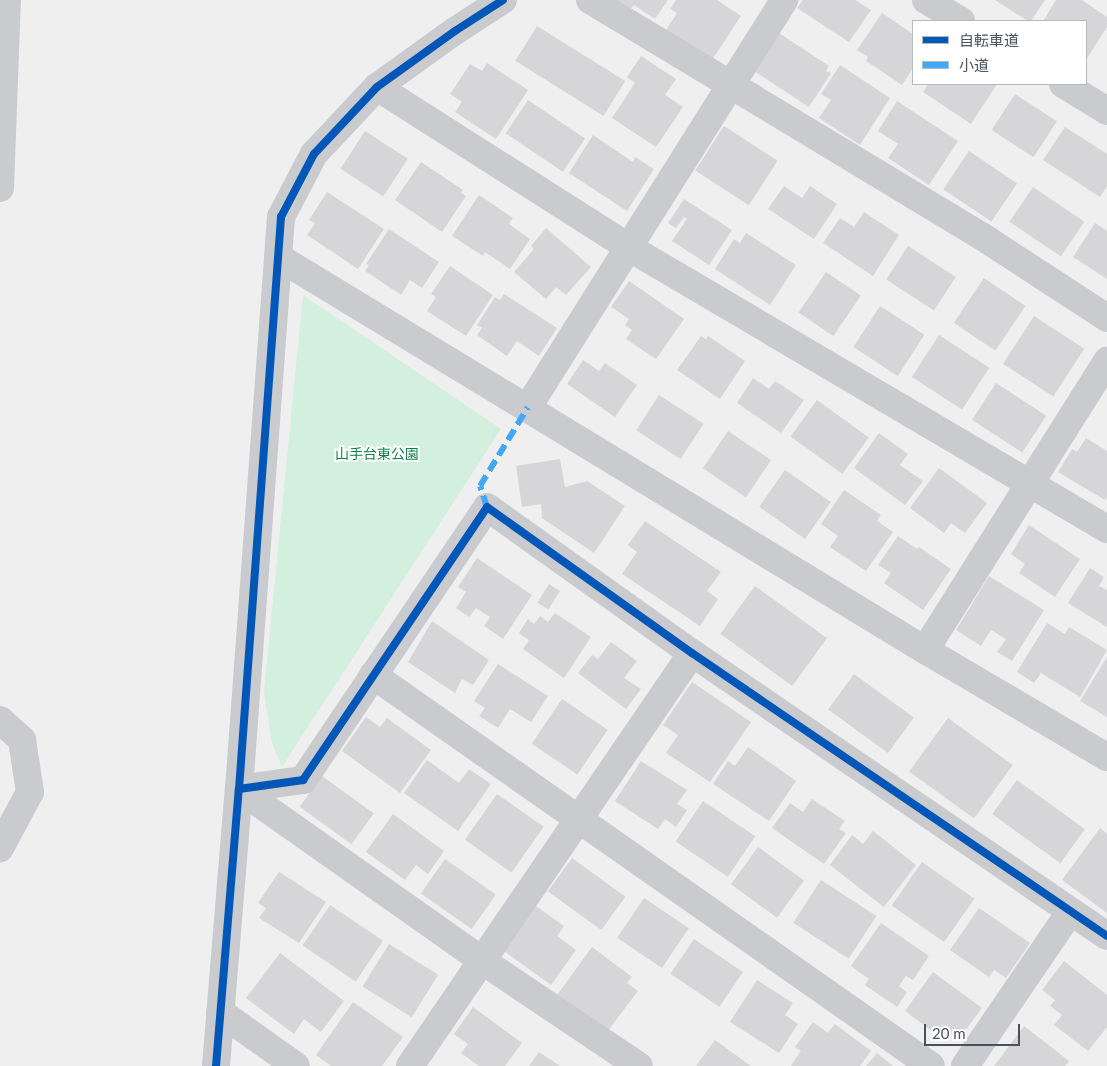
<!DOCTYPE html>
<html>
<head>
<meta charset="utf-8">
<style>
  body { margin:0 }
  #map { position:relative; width:1107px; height:1066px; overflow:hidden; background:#f0efef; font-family:Lato,"Noto Sans JP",sans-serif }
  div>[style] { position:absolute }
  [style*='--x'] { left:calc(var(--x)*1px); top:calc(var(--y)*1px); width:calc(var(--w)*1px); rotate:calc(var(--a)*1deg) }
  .green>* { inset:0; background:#d3efdd }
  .building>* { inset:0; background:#d6d6d8; transform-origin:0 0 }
  .minor>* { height:28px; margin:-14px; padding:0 14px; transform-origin:14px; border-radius:14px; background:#c9cbce }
  .quiet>* { height:6px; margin-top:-3px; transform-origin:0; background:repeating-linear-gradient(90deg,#3fa9f5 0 12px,transparent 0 18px) }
  .cycleway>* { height:8px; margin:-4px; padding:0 4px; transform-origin:4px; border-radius:4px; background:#0057b8 }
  span { translate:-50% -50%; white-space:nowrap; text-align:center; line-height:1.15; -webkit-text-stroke:4px #fff; paint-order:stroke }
  .park-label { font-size:14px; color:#167f48 }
  .legend { position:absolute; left:912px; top:20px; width:175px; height:65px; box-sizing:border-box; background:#fff; border:1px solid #b5babe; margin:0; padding:6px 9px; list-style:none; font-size:15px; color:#46525c }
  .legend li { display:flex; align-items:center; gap:10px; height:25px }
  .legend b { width:25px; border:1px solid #b5babe }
  .scale { position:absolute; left:924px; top:1024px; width:96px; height:22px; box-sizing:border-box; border:2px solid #46525c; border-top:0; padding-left:6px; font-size:15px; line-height:18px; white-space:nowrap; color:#46525c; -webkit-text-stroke:4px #fff; paint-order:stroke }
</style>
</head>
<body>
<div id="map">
  <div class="green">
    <i style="clip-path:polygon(303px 295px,501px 429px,282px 767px,271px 740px,264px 691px)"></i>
  </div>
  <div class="building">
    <i style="clip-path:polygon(615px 0,668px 0,655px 19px,634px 5px,630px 10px)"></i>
    <i style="clip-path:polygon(676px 0,717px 0,741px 16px,712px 60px,666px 30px,677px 13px,670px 9px)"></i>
    <i style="clip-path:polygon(803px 0,855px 0,871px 10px,849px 42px,797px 8px)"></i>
    <i style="clip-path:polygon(995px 0,1045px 0,1031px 21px,1028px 21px)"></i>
    <i style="clip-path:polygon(1056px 0,1082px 0,1107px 17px,1107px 27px,1086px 60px,1086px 21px,1043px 21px)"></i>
    <i style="clip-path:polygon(882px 13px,913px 34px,913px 68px,902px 85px,866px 61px,868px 57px,857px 50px)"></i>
    <i style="left:537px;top:26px;width:104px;height:41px;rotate:32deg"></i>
    <i style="clip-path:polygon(779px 33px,829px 66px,826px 71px,831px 73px,809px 107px,754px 71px)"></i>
    <i style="clip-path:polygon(641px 56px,676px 79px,665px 95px,683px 107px,656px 147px,612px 118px,635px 83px,627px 77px)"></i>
    <i style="clip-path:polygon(487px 63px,528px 90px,496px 139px,455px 112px,462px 102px,450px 94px,470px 64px,482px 71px)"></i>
    <i style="clip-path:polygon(840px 65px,890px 98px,860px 145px,819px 118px,831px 100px,821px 94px)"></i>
    <i style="clip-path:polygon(928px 84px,997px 84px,971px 124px,923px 92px)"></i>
    <i style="left:1015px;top:94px;width:50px;height:43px;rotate:33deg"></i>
    <i style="left:528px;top:100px;width:69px;height:40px;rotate:34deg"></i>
    <i style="clip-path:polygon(897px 101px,958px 141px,929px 185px,888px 158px,898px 144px,878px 131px)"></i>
    <i style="left:724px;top:126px;width:64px;height:53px;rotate:33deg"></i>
    <i style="clip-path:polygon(1065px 127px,1107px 154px,1107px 186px,1100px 197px,1043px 160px)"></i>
    <i style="left:365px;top:131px;width:51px;height:45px;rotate:33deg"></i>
    <i style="clip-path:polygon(593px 135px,633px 162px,635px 157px,654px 169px,627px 211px,569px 173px)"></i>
    <i style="left:969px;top:151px;width:58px;height:46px;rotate:34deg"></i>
    <i style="clip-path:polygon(421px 162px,463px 190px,461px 193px,466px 196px,442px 232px,395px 200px)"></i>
    <i style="clip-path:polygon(784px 186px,802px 198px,810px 186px,837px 204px,814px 239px,768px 209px)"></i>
    <i style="left:1033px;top:187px;width:62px;height:42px;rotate:34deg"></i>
    <i style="clip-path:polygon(327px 192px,384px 229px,358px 269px,307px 235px,315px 223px,309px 220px)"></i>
    <i style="clip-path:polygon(479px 195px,513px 218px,509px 224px,530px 239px,510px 269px,485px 252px,483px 256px,452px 236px)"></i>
    <i style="clip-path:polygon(684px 199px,732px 230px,709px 265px,672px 241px,687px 219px,684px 217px,676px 228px,668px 223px)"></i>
    <i style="clip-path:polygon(864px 212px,899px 235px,873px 276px,823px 243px,840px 218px,854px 227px)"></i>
    <i style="clip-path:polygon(1095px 223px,1107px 231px,1107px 279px,1073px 257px)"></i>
    <i style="clip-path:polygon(546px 228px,591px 267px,566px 295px,556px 287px,546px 299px,514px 272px,534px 249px,531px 246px)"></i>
    <i style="clip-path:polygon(389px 229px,439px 262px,422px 288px,410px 280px,401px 295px,365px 271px,369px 265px,366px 264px)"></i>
    <i style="clip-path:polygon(746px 233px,796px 265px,770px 305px,715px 269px,734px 239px,740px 243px)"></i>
    <i style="left:908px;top:246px;width:57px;height:40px;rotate:33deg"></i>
    <i style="clip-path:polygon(450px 266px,493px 295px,466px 336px,427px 311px,436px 297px,431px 294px)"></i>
    <i style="left:826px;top:272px;width:42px;height:49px;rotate:34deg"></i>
    <i style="left:984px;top:278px;width:50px;height:54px;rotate:34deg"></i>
    <i style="clip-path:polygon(629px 281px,684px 319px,656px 359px,626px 339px,632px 330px,625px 325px,629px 319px,611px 307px)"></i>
    <i style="clip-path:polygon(504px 294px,557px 328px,539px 356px,517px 341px,507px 356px,477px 335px,482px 328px,477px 325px,495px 297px,500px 300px)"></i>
    <i style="left:880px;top:306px;width:53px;height:49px;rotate:33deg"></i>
    <i style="left:1034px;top:316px;width:60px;height:57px;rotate:33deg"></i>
    <i style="left:939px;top:335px;width:60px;height:50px;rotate:33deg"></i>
    <i style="clip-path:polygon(701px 336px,706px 339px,708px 336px,745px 361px,720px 399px,677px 370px)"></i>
    <i style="clip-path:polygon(583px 360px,599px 371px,605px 363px,637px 385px,615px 417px,567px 384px)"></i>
    <i style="clip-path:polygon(753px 378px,769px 389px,775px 381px,804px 400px,781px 433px,737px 403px)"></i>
    <i style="left:996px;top:383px;width:60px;height:44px;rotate:33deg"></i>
    <i style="left:659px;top:395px;width:53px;height:42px;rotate:33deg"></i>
    <i style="left:817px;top:400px;width:64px;height:45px;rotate:36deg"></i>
    <i style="left:728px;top:431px;width:52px;height:45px;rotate:34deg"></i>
    <i style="clip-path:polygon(879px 433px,908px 454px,900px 465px,923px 481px,905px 505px,854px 468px)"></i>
    <i style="clip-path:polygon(1086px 438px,1107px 451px,1107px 497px,1105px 500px,1058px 472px,1072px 449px,1077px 452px)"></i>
    <i style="clip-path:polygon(560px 459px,565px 487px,587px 481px,625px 506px,594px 553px,542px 518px,541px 504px,522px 507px,516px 466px)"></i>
    <i style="clip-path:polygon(939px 468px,987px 503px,965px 533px,951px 523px,944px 533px,910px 508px)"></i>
    <i style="left:785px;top:470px;width:56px;height:45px;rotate:35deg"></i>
    <i style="clip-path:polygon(844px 490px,881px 515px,877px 521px,893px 532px,866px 571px,830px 547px,838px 536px,821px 524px)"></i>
    <i style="clip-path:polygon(645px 521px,721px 572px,707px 591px,718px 599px,700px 626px,622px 574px,637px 552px,628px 545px)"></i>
    <i style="clip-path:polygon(1029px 525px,1080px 559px,1055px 597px,1019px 573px,1025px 564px,1011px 554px)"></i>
    <i style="clip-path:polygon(898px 536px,917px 549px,919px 547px,951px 569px,923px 610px,884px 583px,891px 573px,878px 565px)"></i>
    <i style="clip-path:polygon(477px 558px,532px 595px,503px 639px,484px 626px,490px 617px,476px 608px,469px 617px,456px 608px,466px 592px,458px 587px)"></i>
    <i style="clip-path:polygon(1090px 568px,1104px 577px,1099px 586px,1107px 590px,1107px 627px,1068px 603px)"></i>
    <i style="clip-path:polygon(989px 576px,1044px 610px,1012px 661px,997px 652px,1006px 639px,991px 630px,981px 646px,956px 630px)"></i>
    <i style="left:549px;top:584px;width:13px;height:22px;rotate:32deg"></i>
    <i style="left:755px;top:586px;width:89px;height:59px;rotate:36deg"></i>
    <i style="clip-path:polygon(555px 613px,591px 637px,564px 678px,523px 649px,529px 640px,519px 633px,528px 619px,534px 624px,540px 616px,548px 622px)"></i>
    <i style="clip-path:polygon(432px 621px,489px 660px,473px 685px,462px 679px,455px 693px,408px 662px)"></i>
    <i style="clip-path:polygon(1047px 623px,1065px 634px,1069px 627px,1107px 650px,1080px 697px,1041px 673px,1034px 683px,1017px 672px)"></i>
    <i style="clip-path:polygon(611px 642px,637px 661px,624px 678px,641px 689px,626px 709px,578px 673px,592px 655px,598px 659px)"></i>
    <i style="clip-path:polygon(1107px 657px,1107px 717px,1080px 701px)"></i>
    <i style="clip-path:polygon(498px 664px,548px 696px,531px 722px,510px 709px,498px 728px,479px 716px,485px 708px,474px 701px)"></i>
    <i style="left:854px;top:674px;width:74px;height:44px;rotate:36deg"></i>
    <i style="clip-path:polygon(692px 682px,751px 722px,710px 782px,666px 753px,678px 735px,663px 725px)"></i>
    <i style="left:562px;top:699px;width:55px;height:54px;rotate:34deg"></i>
    <i style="clip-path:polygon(366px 717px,380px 727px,387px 718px,431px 750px,400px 793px,342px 751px)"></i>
    <i style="left:948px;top:718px;width:80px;height:66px;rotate:36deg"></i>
    <i style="clip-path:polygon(748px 747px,796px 781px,769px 821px,713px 784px,728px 761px,735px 766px)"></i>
    <i style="clip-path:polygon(427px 760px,459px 783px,469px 769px,491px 784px,458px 831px,404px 793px)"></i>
    <i style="clip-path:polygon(641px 761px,687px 790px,677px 804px,687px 810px,676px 827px,665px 819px,658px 829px,615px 801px)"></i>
    <i style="left:322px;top:776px;width:64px;height:38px;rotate:36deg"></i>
    <i style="left:1017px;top:780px;width:84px;height:42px;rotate:36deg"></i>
    <i style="left:497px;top:794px;width:57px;height:56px;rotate:35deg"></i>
    <i style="clip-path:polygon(812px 799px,845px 821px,839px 829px,846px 833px,824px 864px,772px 828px,790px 803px,803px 812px)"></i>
    <i style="left:703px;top:801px;width:63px;height:49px;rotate:34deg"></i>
    <i style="clip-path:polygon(393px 814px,444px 851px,428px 874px,416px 865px,405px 880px,366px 852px)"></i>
    <i style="clip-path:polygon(1100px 828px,1107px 834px,1107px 913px,1062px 880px)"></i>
    <i style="clip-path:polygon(873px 831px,916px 865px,884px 907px,830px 865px,852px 835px,863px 844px)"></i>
    <i style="left:758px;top:847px;width:57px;height:46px;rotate:36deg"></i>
    <i style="left:572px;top:858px;width:66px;height:41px;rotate:36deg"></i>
    <i style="left:445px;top:859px;width:62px;height:42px;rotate:35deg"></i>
    <i style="left:922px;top:862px;width:64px;height:53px;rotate:35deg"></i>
    <i style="clip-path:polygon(279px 872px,326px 902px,299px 943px,259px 918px,266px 908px,258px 903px)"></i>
    <i style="left:821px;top:880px;width:66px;height:51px;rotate:33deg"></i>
    <i style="left:644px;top:898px;width:54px;height:48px;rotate:34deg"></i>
    <i style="left:330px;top:905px;width:64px;height:49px;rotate:34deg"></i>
    <i style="clip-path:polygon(536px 906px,564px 926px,557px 936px,576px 950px,551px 985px,504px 951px)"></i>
    <i style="clip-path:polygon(979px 908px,1030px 943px,1006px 978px,994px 970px,989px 977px,950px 950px)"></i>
    <i style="clip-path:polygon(881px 923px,929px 956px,913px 980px,906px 976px,899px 986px,907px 992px,897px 1007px,865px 985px,869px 979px,851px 966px)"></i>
    <i style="left:694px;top:939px;width:59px;height:42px;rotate:34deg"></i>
    <i style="left:389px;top:944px;width:58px;height:50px;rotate:32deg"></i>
    <i style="clip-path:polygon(592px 947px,632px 977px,627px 983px,638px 991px,607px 1032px,557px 995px)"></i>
    <i style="clip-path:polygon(280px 953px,344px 1001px,321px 1032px,304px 1019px,294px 1034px,246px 998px)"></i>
    <i style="clip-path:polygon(1064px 961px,1107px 995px,1107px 1027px,1088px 1051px,1054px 1025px,1062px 1015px,1050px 1006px,1055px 1000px,1042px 990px)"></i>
    <i style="clip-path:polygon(933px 972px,982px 1008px,959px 1039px,949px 1032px,944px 1040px,905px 1011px)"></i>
    <i style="clip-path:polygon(757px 980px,793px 1003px,785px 1015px,798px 1024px,779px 1053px,730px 1022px)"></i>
    <i style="clip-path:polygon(353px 1002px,403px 1037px,382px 1066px,331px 1066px,316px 1055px)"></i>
    <i style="clip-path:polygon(473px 1007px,522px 1043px,505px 1066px,479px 1066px,461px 1053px,468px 1044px,454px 1034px)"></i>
    <i style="clip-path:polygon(813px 1022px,828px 1033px,835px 1024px,871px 1051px,860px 1066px,792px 1066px,791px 1065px,801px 1051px,795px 1047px)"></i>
    <i style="clip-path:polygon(1024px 1026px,1069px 1061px,1065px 1066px,994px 1066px)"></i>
    <i style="clip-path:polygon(715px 1040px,751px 1066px,696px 1066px)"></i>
    <i style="clip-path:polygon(539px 1052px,560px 1066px,529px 1066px)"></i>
    <i style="clip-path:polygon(877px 1053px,893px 1066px,866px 1066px)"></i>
  </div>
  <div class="minor">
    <i style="--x:590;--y:0;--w:466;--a:31.1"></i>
    <i style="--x:989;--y:241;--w:141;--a:33.1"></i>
    <i style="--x:926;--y:0;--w:41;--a:31"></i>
    <i style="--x:1063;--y:84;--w:52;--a:31.5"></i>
    <i style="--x:377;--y:87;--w:298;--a:32.5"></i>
    <i style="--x:628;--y:247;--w:556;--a:30.49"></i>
    <i style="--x:0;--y:188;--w:188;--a:-87.9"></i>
    <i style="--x:278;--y:257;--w:757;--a:31.28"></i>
    <i style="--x:925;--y:650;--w:211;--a:30.5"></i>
    <i style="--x:528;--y:407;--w:481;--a:-57.8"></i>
    <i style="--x:925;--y:650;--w:342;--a:-57.8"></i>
    <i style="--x:373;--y:675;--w:681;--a:35.02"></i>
    <i style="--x:0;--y:720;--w:30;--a:42"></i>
    <i style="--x:22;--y:740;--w:53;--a:81.3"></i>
    <i style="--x:30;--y:792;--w:64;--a:118.2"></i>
    <i style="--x:239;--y:789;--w:65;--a:-8"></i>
    <i style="--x:303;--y:780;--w:329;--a:-56"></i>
    <i style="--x:487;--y:507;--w:252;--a:35.5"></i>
    <i style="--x:692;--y:653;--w:502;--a:34.29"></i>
    <i style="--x:239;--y:789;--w:296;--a:35.2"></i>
    <i style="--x:481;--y:960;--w:190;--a:33.9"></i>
    <i style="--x:220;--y:1012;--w:93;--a:35.4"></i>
    <i style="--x:216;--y:1066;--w:278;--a:-85.3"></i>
    <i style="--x:239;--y:789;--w:574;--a:-85.8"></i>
    <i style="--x:281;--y:217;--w:71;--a:-62.4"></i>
    <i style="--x:314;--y:154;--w:92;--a:-46.8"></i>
    <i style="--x:377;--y:87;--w:96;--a:-35.7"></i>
    <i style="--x:455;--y:31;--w:57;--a:-32.9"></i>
    <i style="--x:410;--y:1066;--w:500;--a:-55.67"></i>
    <i style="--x:965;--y:1066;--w:186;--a:-55.7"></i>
  </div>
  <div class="quiet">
    <i style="--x:487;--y:507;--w:22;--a:-108"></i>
    <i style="--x:480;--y:486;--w:92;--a:-58.7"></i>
  </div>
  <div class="cycleway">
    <i style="--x:239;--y:789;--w:65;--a:-8"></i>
    <i style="--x:303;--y:780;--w:329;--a:-56"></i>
    <i style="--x:487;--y:507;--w:252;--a:35.5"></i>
    <i style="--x:692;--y:653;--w:502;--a:34.29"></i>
    <i style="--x:216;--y:1066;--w:278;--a:-85.3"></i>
    <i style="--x:239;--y:789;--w:574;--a:-85.8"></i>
    <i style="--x:281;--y:217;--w:71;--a:-62.4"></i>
    <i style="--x:314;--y:154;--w:92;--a:-46.8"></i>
    <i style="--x:377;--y:87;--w:96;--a:-35.7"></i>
    <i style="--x:455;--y:31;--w:57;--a:-32.9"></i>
  </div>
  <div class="park-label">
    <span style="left:377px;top:454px">山手台東公園</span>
  </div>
  <ul class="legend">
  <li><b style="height:6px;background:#0057b8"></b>自転車道</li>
  <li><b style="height:6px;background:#3fa9f5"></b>小道</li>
  </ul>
  <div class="scale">20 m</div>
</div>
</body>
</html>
